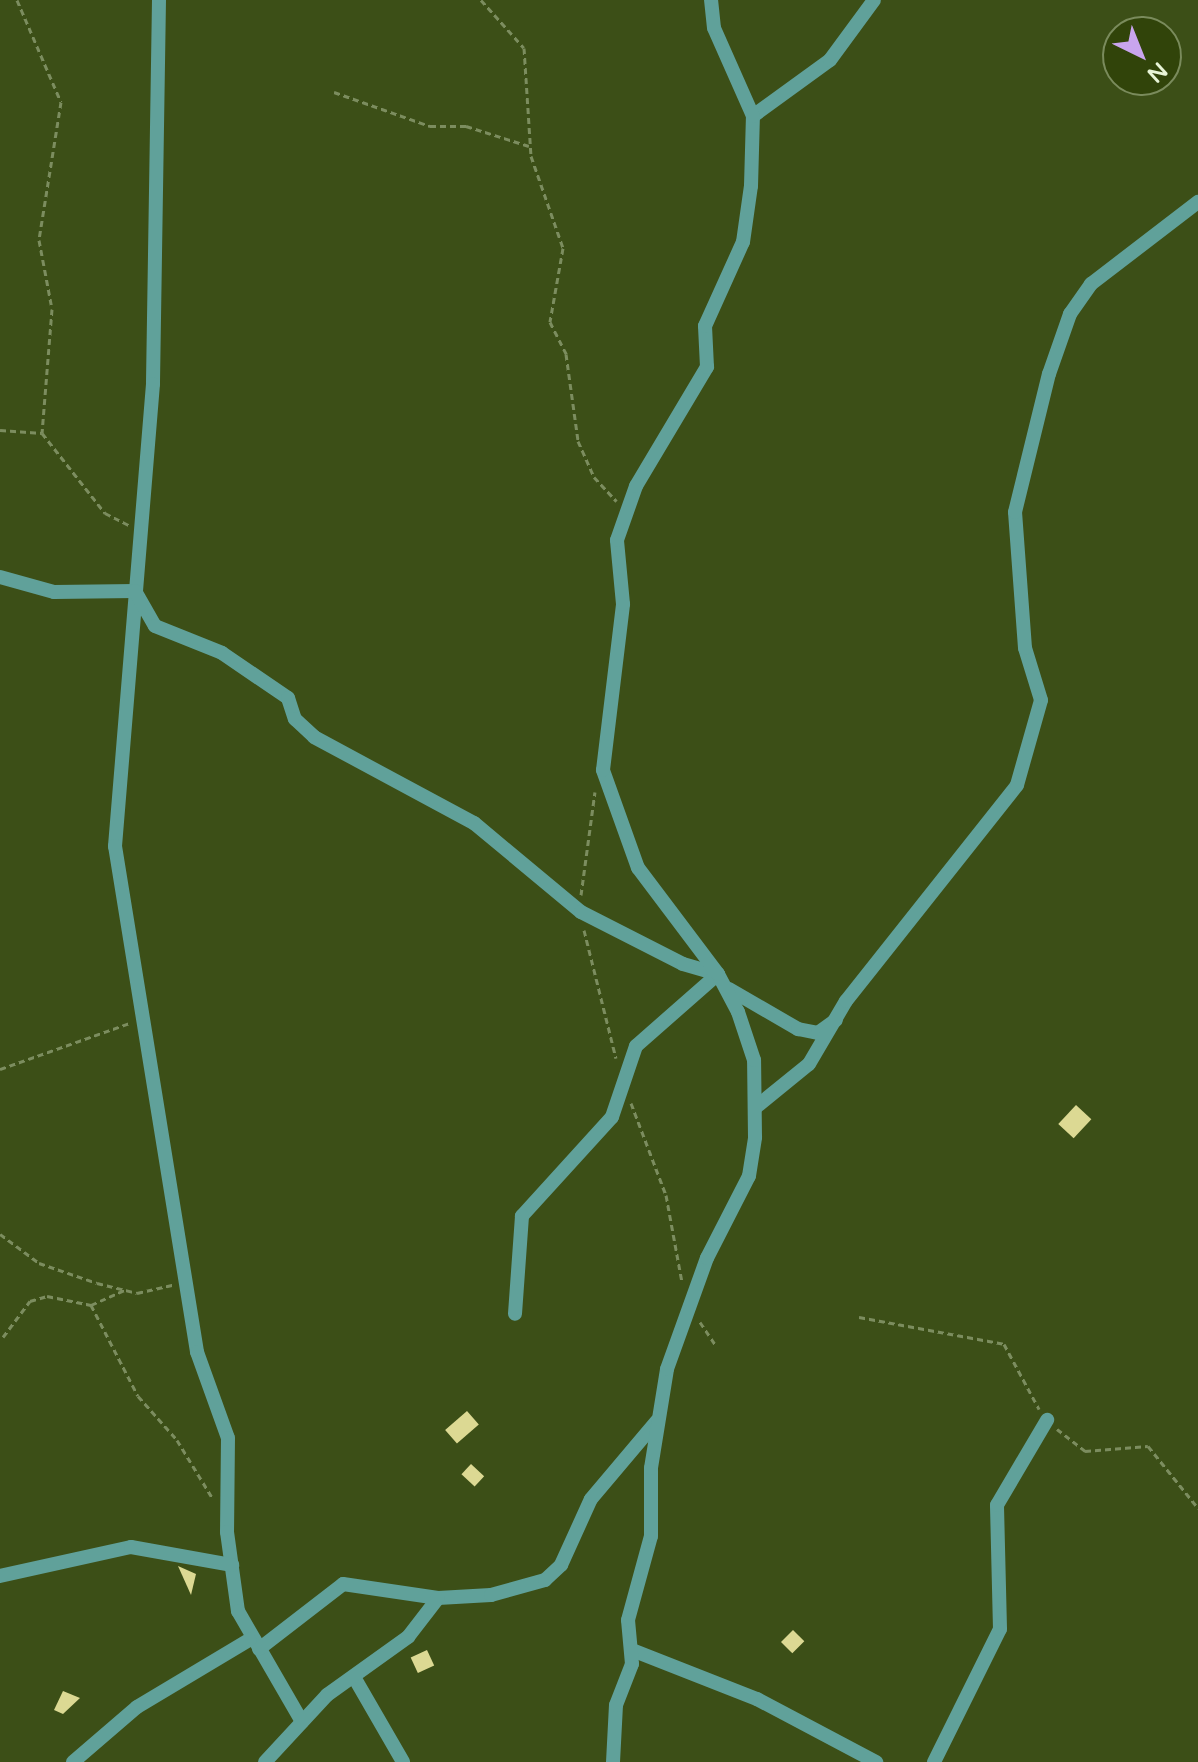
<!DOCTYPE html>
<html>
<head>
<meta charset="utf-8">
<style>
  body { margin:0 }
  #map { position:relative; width:1198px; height:1762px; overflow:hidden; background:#3c4f17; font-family:"Varela Round",sans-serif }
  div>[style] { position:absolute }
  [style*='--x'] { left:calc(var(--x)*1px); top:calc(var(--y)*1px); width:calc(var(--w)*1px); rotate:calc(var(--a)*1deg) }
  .building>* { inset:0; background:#dcd993; transform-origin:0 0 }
  .path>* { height:3px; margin-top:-1.5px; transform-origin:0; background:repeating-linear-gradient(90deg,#7c8d5f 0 6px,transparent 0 10px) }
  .minor>* { height:14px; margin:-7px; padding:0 7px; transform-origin:7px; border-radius:7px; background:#60a19a }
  span { translate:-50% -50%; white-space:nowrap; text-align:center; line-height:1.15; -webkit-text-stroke:8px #31440a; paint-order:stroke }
  .north { position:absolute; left:1102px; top:16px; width:80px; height:80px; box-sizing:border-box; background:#31440a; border:2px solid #7a8b5c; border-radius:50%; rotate:137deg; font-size:22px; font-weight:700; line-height:32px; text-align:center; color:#e8f5d7 }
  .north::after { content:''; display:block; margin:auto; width:28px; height:36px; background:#c9a5ee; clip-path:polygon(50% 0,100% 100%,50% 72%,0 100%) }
</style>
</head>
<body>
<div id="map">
  <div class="building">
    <i style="left:1076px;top:1105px;width:21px;height:26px;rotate:43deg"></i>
    <i style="left:467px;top:1411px;width:18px;height:29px;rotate:49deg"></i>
    <i style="left:471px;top:1464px;width:18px;height:14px;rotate:43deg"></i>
    <i style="clip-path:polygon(178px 1566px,196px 1574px,191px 1595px)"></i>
    <i style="left:793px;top:1630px;width:16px;height:17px;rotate:45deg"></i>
    <i style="left:427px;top:1650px;width:17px;height:18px;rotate:65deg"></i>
    <i style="clip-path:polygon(63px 1691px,80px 1698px,63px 1714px,54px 1710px)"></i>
  </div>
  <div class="path">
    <i style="--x:17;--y:0;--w:111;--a:66.7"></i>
    <i style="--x:61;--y:102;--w:140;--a:99.1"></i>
    <i style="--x:39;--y:240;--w:70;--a:79.3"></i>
    <i style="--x:52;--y:309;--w:124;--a:94.6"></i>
    <i style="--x:42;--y:433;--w:102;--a:51.8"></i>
    <i style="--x:105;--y:513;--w:27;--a:27"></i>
    <i style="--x:481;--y:0;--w:64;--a:48.1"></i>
    <i style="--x:524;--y:48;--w:108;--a:86.3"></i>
    <i style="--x:531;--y:156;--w:97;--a:70.8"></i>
    <i style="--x:563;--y:248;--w:75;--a:100"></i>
    <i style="--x:550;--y:322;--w:36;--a:63"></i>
    <i style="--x:566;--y:354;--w:88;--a:82.1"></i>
    <i style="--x:578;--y:441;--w:39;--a:66"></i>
    <i style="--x:594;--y:477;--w:33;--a:47"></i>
    <i style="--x:334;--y:92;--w:102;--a:19.5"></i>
    <i style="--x:430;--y:126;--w:36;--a:0"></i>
    <i style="--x:466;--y:126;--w:66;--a:17.6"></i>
    <i style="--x:0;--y:430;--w:42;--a:4.1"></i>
    <i style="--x:581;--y:895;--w:104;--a:-82.3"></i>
    <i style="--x:584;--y:930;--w:132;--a:76"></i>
    <i style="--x:0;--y:1069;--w:138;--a:-19.5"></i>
    <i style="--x:631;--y:1103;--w:98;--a:69.2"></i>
    <i style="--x:666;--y:1195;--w:88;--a:79.6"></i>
    <i style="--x:0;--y:1234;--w:49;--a:36.6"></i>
    <i style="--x:39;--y:1263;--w:61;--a:19"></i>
    <i style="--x:97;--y:1283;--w:41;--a:14"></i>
    <i style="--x:137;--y:1293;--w:37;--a:-13"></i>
    <i style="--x:91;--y:1305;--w:102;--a:62.7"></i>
    <i style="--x:138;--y:1396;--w:59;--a:48.4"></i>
    <i style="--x:177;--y:1440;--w:69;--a:58.6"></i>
    <i style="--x:859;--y:1317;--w:147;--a:10.5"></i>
    <i style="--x:1004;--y:1344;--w:74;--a:61.7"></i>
    <i style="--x:700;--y:1322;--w:27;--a:56"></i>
    <i style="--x:3;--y:1337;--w:45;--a:-53.1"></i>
    <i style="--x:30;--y:1301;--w:18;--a:-16"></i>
    <i style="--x:47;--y:1296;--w:45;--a:11.6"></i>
    <i style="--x:91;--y:1305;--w:37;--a:-24"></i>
    <i style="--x:1057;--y:1429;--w:36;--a:38"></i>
    <i style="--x:1085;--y:1451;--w:63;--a:-4.5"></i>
    <i style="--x:1148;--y:1446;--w:80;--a:51.1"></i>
  </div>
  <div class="minor">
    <i style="--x:159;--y:0;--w:384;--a:90.9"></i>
    <i style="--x:153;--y:384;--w:464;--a:94.7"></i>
    <i style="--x:115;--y:846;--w:513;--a:80.79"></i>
    <i style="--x:197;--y:1352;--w:91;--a:70.2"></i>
    <i style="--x:228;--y:1438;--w:94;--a:90.6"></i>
    <i style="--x:227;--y:1532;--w:80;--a:82.1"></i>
    <i style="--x:238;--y:1611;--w:128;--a:60"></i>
    <i style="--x:753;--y:116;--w:95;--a:-36"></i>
    <i style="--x:830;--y:60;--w:74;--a:-53.7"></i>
    <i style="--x:0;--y:577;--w:56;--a:15.5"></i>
    <i style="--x:54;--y:592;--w:81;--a:-0.7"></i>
    <i style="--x:135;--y:591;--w:40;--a:60.3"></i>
    <i style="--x:155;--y:626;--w:72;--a:21.9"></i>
    <i style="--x:222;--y:653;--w:80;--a:34.3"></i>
    <i style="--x:288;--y:698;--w:22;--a:72"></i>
    <i style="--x:295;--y:719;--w:26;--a:43"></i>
    <i style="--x:314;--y:737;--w:182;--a:28.3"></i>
    <i style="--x:474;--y:823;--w:139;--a:39.8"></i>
    <i style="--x:581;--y:912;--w:114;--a:27"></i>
    <i style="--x:683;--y:964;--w:36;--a:16"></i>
    <i style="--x:718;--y:974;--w:109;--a:138.7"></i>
    <i style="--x:636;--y:1046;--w:75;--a:108.7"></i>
    <i style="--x:612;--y:1117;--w:134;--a:132.3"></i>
    <i style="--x:522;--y:1216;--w:98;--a:94.1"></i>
    <i style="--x:729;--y:989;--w:80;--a:30.1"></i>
    <i style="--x:798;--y:1029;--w:20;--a:11"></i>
    <i style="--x:818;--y:1033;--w:22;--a:-36"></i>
    <i style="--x:756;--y:1107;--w:68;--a:-39.1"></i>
    <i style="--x:809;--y:1064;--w:73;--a:-59.6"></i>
    <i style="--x:846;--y:1001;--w:275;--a:-51.6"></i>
    <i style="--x:1017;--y:785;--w:88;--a:-74.2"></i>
    <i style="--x:1041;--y:700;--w:54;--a:-107.1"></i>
    <i style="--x:1025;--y:648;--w:136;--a:-94.2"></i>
    <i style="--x:1015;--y:512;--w:142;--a:-76.2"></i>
    <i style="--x:1049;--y:374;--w:64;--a:-70.7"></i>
    <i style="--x:1070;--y:314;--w:37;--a:-55"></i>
    <i style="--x:1091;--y:284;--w:135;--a:-37.5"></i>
    <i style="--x:0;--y:1576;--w:134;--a:-12.5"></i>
    <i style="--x:131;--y:1547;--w:103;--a:10.1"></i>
    <i style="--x:259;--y:1649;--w:106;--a:-37.7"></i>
    <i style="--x:343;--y:1584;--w:96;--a:8.4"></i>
    <i style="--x:438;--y:1598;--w:53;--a:-3.2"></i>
    <i style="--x:491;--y:1595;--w:56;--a:-15.5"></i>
    <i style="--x:545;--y:1580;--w:22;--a:-43"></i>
    <i style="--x:561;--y:1565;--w:72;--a:-65.6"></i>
    <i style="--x:591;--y:1499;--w:102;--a:-49.8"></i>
    <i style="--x:632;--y:1650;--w:134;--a:21.4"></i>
    <i style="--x:757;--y:1699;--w:135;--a:27.9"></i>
    <i style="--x:354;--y:1677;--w:98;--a:60"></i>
    <i style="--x:73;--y:1762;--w:84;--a:-40.7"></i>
    <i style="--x:137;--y:1707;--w:131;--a:-30.9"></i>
    <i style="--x:265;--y:1762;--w:91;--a:-47.2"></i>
    <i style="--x:327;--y:1695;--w:100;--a:-35.6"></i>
    <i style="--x:408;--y:1637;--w:49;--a:-52.4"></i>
    <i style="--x:613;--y:1762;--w:57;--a:-87"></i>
    <i style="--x:616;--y:1705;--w:44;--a:-68.7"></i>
    <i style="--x:632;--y:1664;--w:44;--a:-95.2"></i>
    <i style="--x:628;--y:1620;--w:87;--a:-74.7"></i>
    <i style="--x:651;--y:1536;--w:68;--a:-90"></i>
    <i style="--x:651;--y:1468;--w:100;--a:-80.8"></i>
    <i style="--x:667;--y:1369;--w:118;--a:-70.2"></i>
    <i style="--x:707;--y:1258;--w:92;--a:-62.9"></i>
    <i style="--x:749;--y:1176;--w:39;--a:-81"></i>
    <i style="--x:755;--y:1137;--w:77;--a:-90.7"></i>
    <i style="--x:754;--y:1060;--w:51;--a:-108.4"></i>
    <i style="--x:738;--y:1012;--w:43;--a:-117.8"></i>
    <i style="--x:718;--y:974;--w:133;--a:-127"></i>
    <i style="--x:638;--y:868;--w:104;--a:-109.7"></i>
    <i style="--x:603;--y:770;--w:167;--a:-83.1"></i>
    <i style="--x:623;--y:604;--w:64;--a:-95.4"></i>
    <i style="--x:617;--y:540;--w:57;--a:-70.6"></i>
    <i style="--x:636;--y:486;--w:139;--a:-59.2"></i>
    <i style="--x:707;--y:367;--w:41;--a:-92.8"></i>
    <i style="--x:705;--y:326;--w:92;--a:-65.7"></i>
    <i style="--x:743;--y:242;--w:57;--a:-81.9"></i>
    <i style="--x:751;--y:186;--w:70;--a:-88.4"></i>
    <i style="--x:753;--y:116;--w:96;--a:-113.9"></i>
    <i style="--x:714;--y:28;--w:28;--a:-96"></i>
    <i style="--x:934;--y:1762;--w:148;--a:-63.6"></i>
    <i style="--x:1000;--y:1629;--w:124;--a:-91.4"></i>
    <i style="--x:997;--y:1505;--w:99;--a:-59.5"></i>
  </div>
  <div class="north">N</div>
</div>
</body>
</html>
